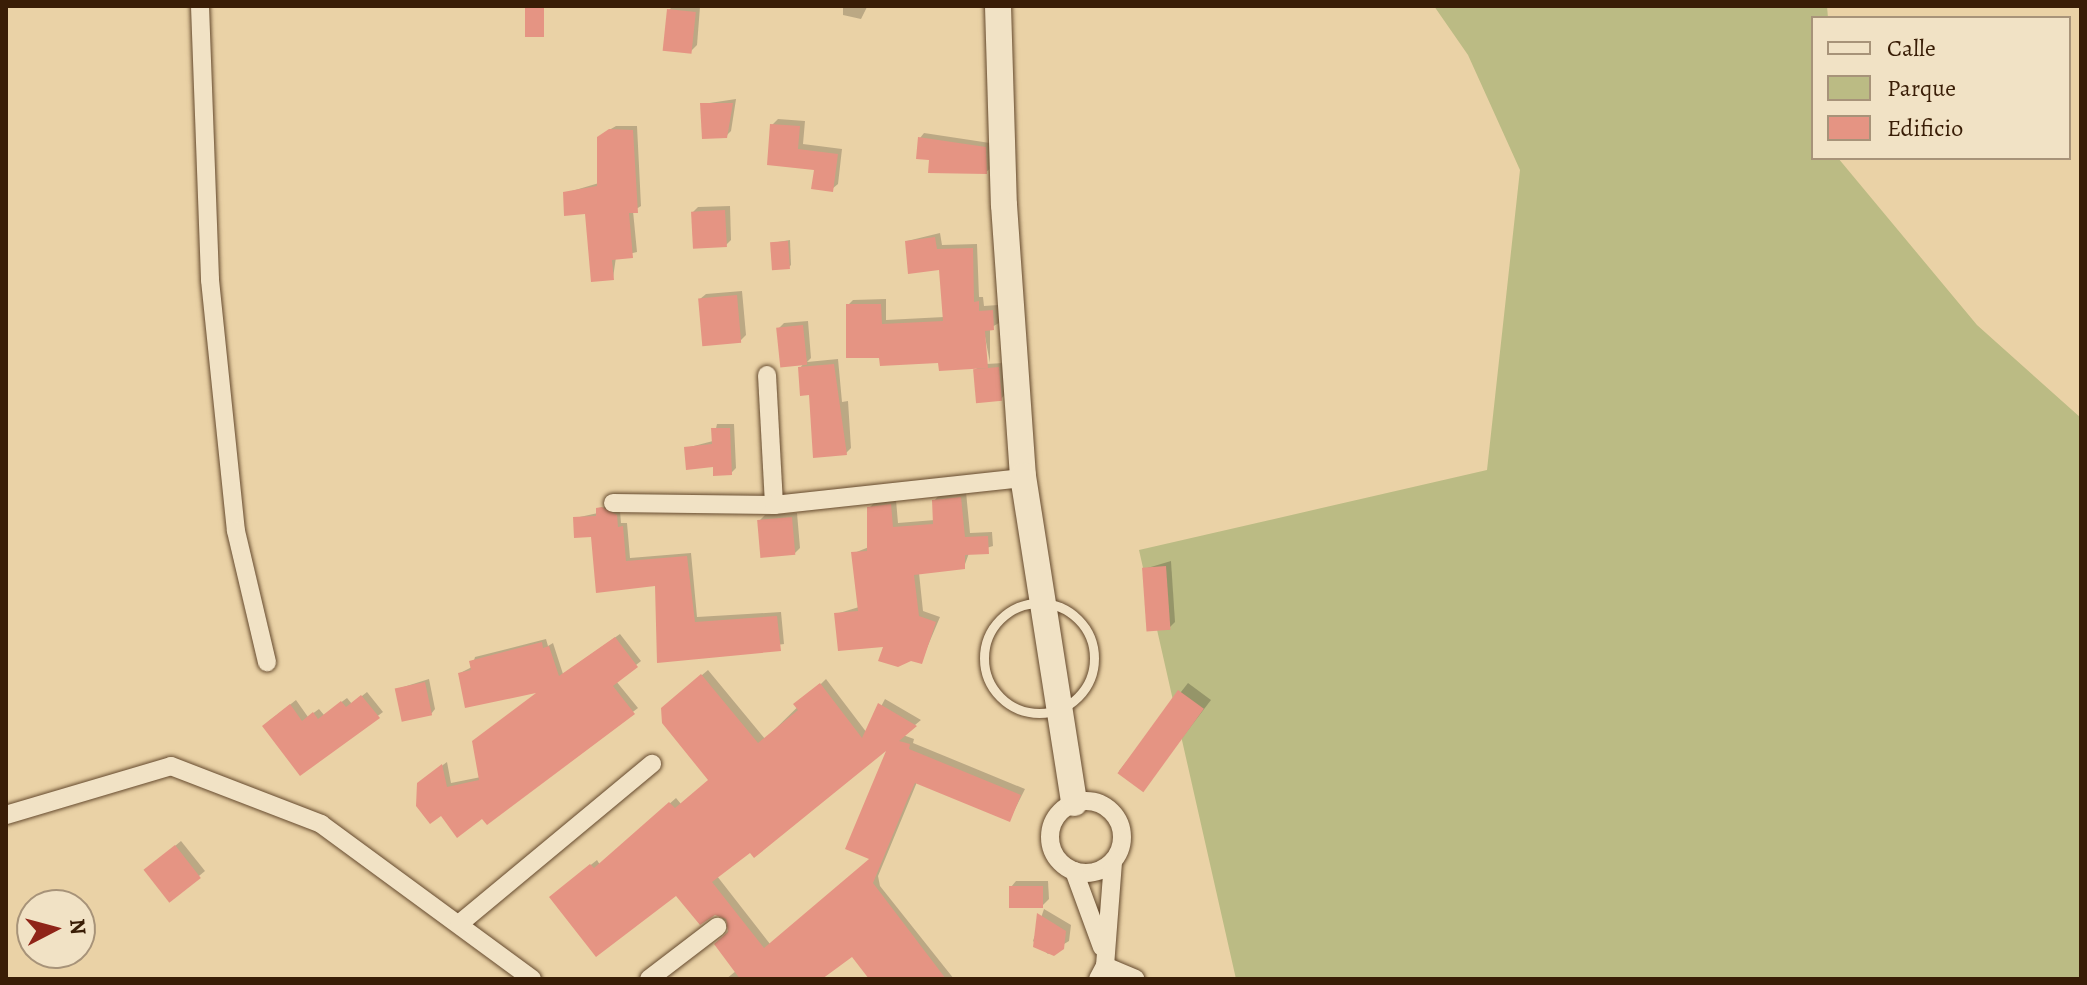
<!DOCTYPE html>
<html>
<head>
<meta charset="utf-8">
<style>
  body { margin:0 }
  #map { position:relative; width:2087px; height:985px; overflow:hidden; background:#ead2a6; font-family:Alegreya,serif }
  div>[style] { position:absolute }
  [style*='--x'] { left:calc(var(--x)*1px); top:calc(var(--y)*1px); width:calc(var(--w)*1px); rotate:calc(var(--a)*1deg) }
  .green>* { inset:0; background:#bbbb84 }
  .shadow>* { inset:0; background:#0003 }
  .building>* { inset:0; background:#e59483; transform-origin:0 0 }
  .roads { filter:drop-shadow(0 0 2px #654a2e) drop-shadow(0 0 2px #654a2e) }
  .lane>* { height:9px; margin:-4.5px; padding:0 4.5px; transform-origin:4.5px; border-radius:4.5px; background:#f1e2c5 }
  .lane>.ring { margin:-4.5px; padding:0; box-sizing:content-box; background:none; border:9px solid #f1e2c5; border-radius:50% }
  .street>* { height:18px; margin:-9px; padding:0 9px; transform-origin:9px; border-radius:9px; background:#f1e2c5 }
  .street>.ring { margin:-9px; padding:0; box-sizing:content-box; background:none; border:18px solid #f1e2c5; border-radius:50% }
  .secondary>* { height:26px; margin:-13px; padding:0 13px; transform-origin:13px; border-radius:13px; background:#f1e2c5 }
  span { translate:-50% -50%; white-space:nowrap; text-align:center; line-height:1.15; -webkit-text-stroke:8px #f1e2c5; paint-order:stroke }
  .frame { position:absolute; inset:0; border:8px solid #391d06; pointer-events:none }
  .legend { position:absolute; left:1811px; top:16px; width:260px; height:144px; box-sizing:border-box; background:#f1e2c5; border:2px solid #a79379; margin:0; padding:10px 14px; list-style:none; font-size:24px; color:#391d06 }
  .legend li { display:flex; align-items:center; gap:16px; height:40px }
  .legend b { width:40px; border:2px solid #a79379 }
  .north { position:absolute; left:16px; top:889px; width:80px; height:80px; box-sizing:border-box; background:#f1e2c5; border:2px solid #a79379; border-radius:50%; rotate:84deg; font-size:22px; font-weight:700; line-height:32px; text-align:center; color:#391d06 }
  .north::after { content:''; display:block; margin:auto; width:28px; height:36px; background:#8f2418; clip-path:polygon(50% 0,100% 100%,50% 72%,0 100%) }
</style>
</head>
<body>
<div id="map">
  <div class="green">
    <i style="clip-path:polygon(1434px 6px,1827px 6px,1828px 18px,1813px 18px,1813px 158px,1838px 158px,1977px 325px,2081px 418px,2081px 979px,1236px 979px,1139px 550px,1487px 470px,1520px 170px,1468px 55px)"></i>
  </div>
  <div class="shadow">
    <i style="clip-path:polygon(673px 6px,700px 7px,697px 45px,691px 51px,669px 10px)"></i>
    <i style="clip-path:polygon(843px 6px,879px 6px,867px 7px,861px 19px,843px 15px)"></i>
    <i style="clip-path:polygon(736px 99px,731px 131px,726px 136px,703px 104px)"></i>
    <i style="clip-path:polygon(778px 119px,805px 121px,803px 144px,842px 149px,838px 184px,832px 189px,772px 125px)"></i>
    <i style="clip-path:polygon(616px 126px,637px 126px,641px 206px,633px 211px,637px 252px,616px 257px,613px 278px,587px 212px,565px 193px,599px 183px,604px 133px)"></i>
    <i style="clip-path:polygon(924px 133px,990px 143px,991px 168px,986px 172px,931px 159px,920px 138px)"></i>
    <i style="clip-path:polygon(730px 206px,731px 240px,726px 245px,693px 212px,698px 207px)"></i>
    <i style="clip-path:polygon(940px 233px,942px 245px,977px 244px,979px 297px,983px 297px,984px 306px,998px 305px,999px 323px,990px 328px,990px 363px,982px 321px,986px 364px,1004px 363px,1006px 393px,1001px 399px,975px 370px,979px 366px,881px 355px,848px 305px,853px 300px,886px 299px,886px 320px,944px 317px,941px 268px,907px 241px)"></i>
    <i style="clip-path:polygon(790px 240px,791px 265px,789px 267px,772px 243px)"></i>
    <i style="clip-path:polygon(742px 291px,746px 335px,740px 341px,700px 299px,706px 294px)"></i>
    <i style="clip-path:polygon(808px 321px,811px 358px,807px 362px,838px 359px,842px 402px,848px 401px,851px 448px,846px 453px,811px 393px,800px 368px,804px 363px,778px 329px,784px 323px)"></i>
    <i style="clip-path:polygon(717px 424px,734px 424px,736px 468px,731px 473px,686px 448px,713px 441px)"></i>
    <i style="clip-path:polygon(966px 492px,970px 533px,992px 532px,993px 546px,969px 553px,964px 567px,919px 573px,923px 611px,940px 617px,921px 662px,836px 614px,859px 607px,854px 553px,869px 547px,869px 508px,875px 502px,896px 500px,898px 523px,935px 520px,934px 501px,939px 495px)"></i>
    <i style="clip-path:polygon(607px 504px,620px 511px,621px 523px,627px 523px,630px 558px,691px 553px,697px 617px,781px 612px,784px 644px,659px 661px,657px 584px,598px 591px,593px 535px,575px 518px,598px 513px)"></i>
    <i style="clip-path:polygon(797px 513px,800px 548px,794px 554px,759px 521px,765px 515px)"></i>
    <i style="clip-path:polygon(1171px 561px,1175px 622px,1169px 628px,1144px 569px)"></i>
    <i style="clip-path:polygon(620px 634px,641px 661px,616px 681px,638px 708px,487px 822px,424px 779px,447px 762px,451px 783px,481px 777px,542px 690px,460px 673px,472px 667px,475px 657px,546px 639px,548px 646px,553px 643px,563px 674px)"></i>
    <i style="clip-path:polygon(evenodd,708px 670px,765px 739px,826px 679px,867px 733px,885px 699px,921px 720px,903px 735px,914px 739px,913px 743px,1025px 789px,1010px 819px,917px 782px,878px 876px,880px 886px,954px 979px,872px 979px,852px 955px,820px 979px,726px 979px,736px 971px,717px 944px,732px 926px,716px 913px,676px 894px,557px 892px,597px 860px,600px 865px,676px 798px,681px 804px,710px 780px,669px 703px,708px 670px,890px 745px,872px 858px,770px 944px,717px 876px,890px 745px)"></i>
    <i style="clip-path:polygon(429px 679px,435px 709px,431px 714px,397px 689px)"></i>
    <i style="clip-path:polygon(1188px 683px,1211px 700px,1150px 780px,1119px 771px)"></i>
    <i style="clip-path:polygon(367px 692px,383px 712px,300px 774px,269px 721px,296px 700px,308px 717px,319px 709px,324px 715px,347px 698px,352px 704px)"></i>
    <i style="clip-path:polygon(181px 841px,205px 871px,170px 900px,152px 865px)"></i>
    <i style="clip-path:polygon(1016px 881px,1048px 881px,1049px 899px,1043px 905px,1011px 887px)"></i>
    <i style="clip-path:polygon(1044px 909px,1071px 925px,1069px 941px,1048px 954px,1033px 941px)"></i>
  </div>
  <div class="building">
    <i style="left:525px;top:6px;width:19px;height:31px"></i>
    <i style="left:667px;top:9px;width:29px;height:42px;rotate:6deg"></i>
    <i style="clip-path:polygon(700px 103px,733px 103px,727px 138px,702px 139px)"></i>
    <i style="clip-path:polygon(770px 124px,800px 126px,798px 149px,838px 154px,833px 192px,811px 189px,814px 170px,767px 165px)"></i>
    <i style="clip-path:polygon(609px 129px,633px 130px,638px 213px,629px 213px,633px 258px,612px 260px,614px 280px,591px 282px,585px 214px,564px 216px,563px 192px,597px 186px,597px 137px)"></i>
    <i style="clip-path:polygon(918px 137px,986px 147px,987px 174px,928px 173px,929px 160px,916px 159px)"></i>
    <i style="left:725px;top:210px;width:37px;height:34px;rotate:87deg"></i>
    <i style="clip-path:polygon(935px 237px,937px 249px,973px 248px,974px 302px,979px 301px,979px 311px,993px 310px,994px 330px,985px 331px,988px 368px,939px 371px,938px 363px,880px 366px,879px 358px,846px 358px,846px 304px,881px 304px,882px 324px,943px 321px,939px 270px,908px 274px,905px 241px)"></i>
    <i style="left:788px;top:241px;width:28px;height:18px;rotate:86deg"></i>
    <i style="left:737px;top:295px;width:48px;height:39px;rotate:85deg"></i>
    <i style="left:803px;top:325px;width:40px;height:27px;rotate:84deg"></i>
    <i style="clip-path:polygon(834px 364px,847px 455px,813px 458px,809px 395px,800px 396px,798px 367px)"></i>
    <i style="left:999px;top:367px;width:34px;height:26px;rotate:85deg"></i>
    <i style="clip-path:polygon(711px 428px,730px 428px,732px 475px,713px 476px,713px 467px,686px 470px,684px 447px,712px 444px)"></i>
    <i style="clip-path:polygon(961px 497px,965px 537px,988px 536px,989px 554px,965px 555px,965px 569px,914px 575px,919px 616px,936px 622px,922px 664px,911px 661px,898px 667px,878px 661px,883px 647px,838px 651px,834px 613px,858px 611px,851px 552px,867px 551px,867px 507px,891px 504px,893px 527px,933px 524px,932px 500px)"></i>
    <i style="clip-path:polygon(602px 507px,617px 515px,618px 527px,623px 526px,626px 561px,687px 556px,695px 622px,777px 616px,781px 651px,657px 663px,655px 586px,596px 593px,591px 537px,574px 538px,573px 517px,596px 516px,596px 508px)"></i>
    <i style="left:792px;top:517px;width:38px;height:35px;rotate:85deg"></i>
    <i style="left:1166px;top:566px;width:64px;height:24px;rotate:86deg"></i>
    <i style="clip-path:polygon(615px 637px,638px 667px,613px 686px,635px 714px,487px 825px,482px 819px,457px 838px,441px 816px,430px 824px,416px 806px,417px 783px,442px 764px,447px 787px,479px 780px,472px 741px,536px 693px,465px 708px,458px 673px,471px 670px,469px 661px,542px 642px,543px 648px,549px 646px,559px 676px)"></i>
    <i style="clip-path:polygon(evenodd,701px 674px,758px 743px,798px 710px,793px 704px,820px 683px,862px 738px,878px 703px,917px 726px,899px 741px,910px 744px,909px 749px,1021px 795px,1010px 822px,915px 783px,908px 798px,873px 883px,946px 979px,869px 979px,852px 957px,822px 979px,740px 979px,714px 944px,728px 932px,726px 919px,715px 915px,700px 925px,676px 896px,596px 957px,549px 897px,590px 864px,594px 868px,669px 802px,675px 808px,708px 780px,662px 723px,661px 708px,701px 674px,886px 751px,845px 849px,869px 859px,764px 948px,712px 882px,750px 853px,754px 858px,886px 751px)"></i>
    <i style="left:425px;top:682px;width:34px;height:31px;rotate:78deg"></i>
    <i style="left:1178px;top:690px;width:32px;height:103px;rotate:36deg"></i>
    <i style="clip-path:polygon(361px 695px,380px 718px,300px 776px,262px 726px,290px 704px,302px 721px,313px 712px,318px 719px,341px 701px,346px 707px)"></i>
    <i style="left:175px;top:845px;width:42px;height:40px;rotate:52deg"></i>
    <i style="left:1009px;top:886px;width:34px;height:22px"></i>
    <i style="clip-path:polygon(1037px 913px,1066px 931px,1064px 949px,1054px 956px,1033px 947px)"></i>
  </div>
  <div class="roads">
    <div class="lane">
      <i class="ring" style="left:984px;top:603px;width:101px;height:101px"></i>
    </div>
    <div class="street">
      <i style="--x:200;--y:6;--w:274;--a:87.9"></i>
      <i style="--x:210;--y:280;--w:252;--a:84.1"></i>
      <i style="--x:236;--y:531;--w:135;--a:76.7"></i>
      <i style="--x:767;--y:375;--w:130;--a:86.9"></i>
      <i style="--x:613;--y:503;--w:161;--a:0.7"></i>
      <i style="--x:774;--y:505;--w:250;--a:-6.2"></i>
      <i class="ring" style="left:1050px;top:801px;width:54px;height:54px"></i>
      <i style="--x:6;--y:815;--w:172;--a:-16.5"></i>
      <i style="--x:171;--y:766;--w:161;--a:21.1"></i>
      <i style="--x:321;--y:824;--w:262;--a:36.3"></i>
      <i style="--x:1074;--y:871;--w:81;--a:69.8"></i>
      <i style="--x:459;--y:924;--w:251;--a:-39.7"></i>
      <i style="--x:1105;--y:966;--w:33;--a:23"></i>
      <i style="--x:649;--y:979;--w:86;--a:-37.4"></i>
      <i style="--x:1098;--y:979;--w:15;--a:-62"></i>
      <i style="--x:1105;--y:966;--w:104;--a:-85.6"></i>
    </div>
    <div class="secondary">
      <i style="--x:998;--y:6;--w:199;--a:88.3"></i>
      <i style="--x:1004;--y:205;--w:272;--a:86"></i>
      <i style="--x:1023;--y:476;--w:331;--a:81.1"></i>
    </div>
  </div>
  <div class="frame"></div>
  <ul class="legend">
  <li><b style="height:10px;background:#f1e2c5"></b>Calle</li>
  <li><b style="height:22px;background:#bbbb84"></b>Parque</li>
  <li><b style="height:22px;background:#e59483"></b>Edificio</li>
  </ul>
  <div class="north">N</div>
</div>
</body>
</html>
